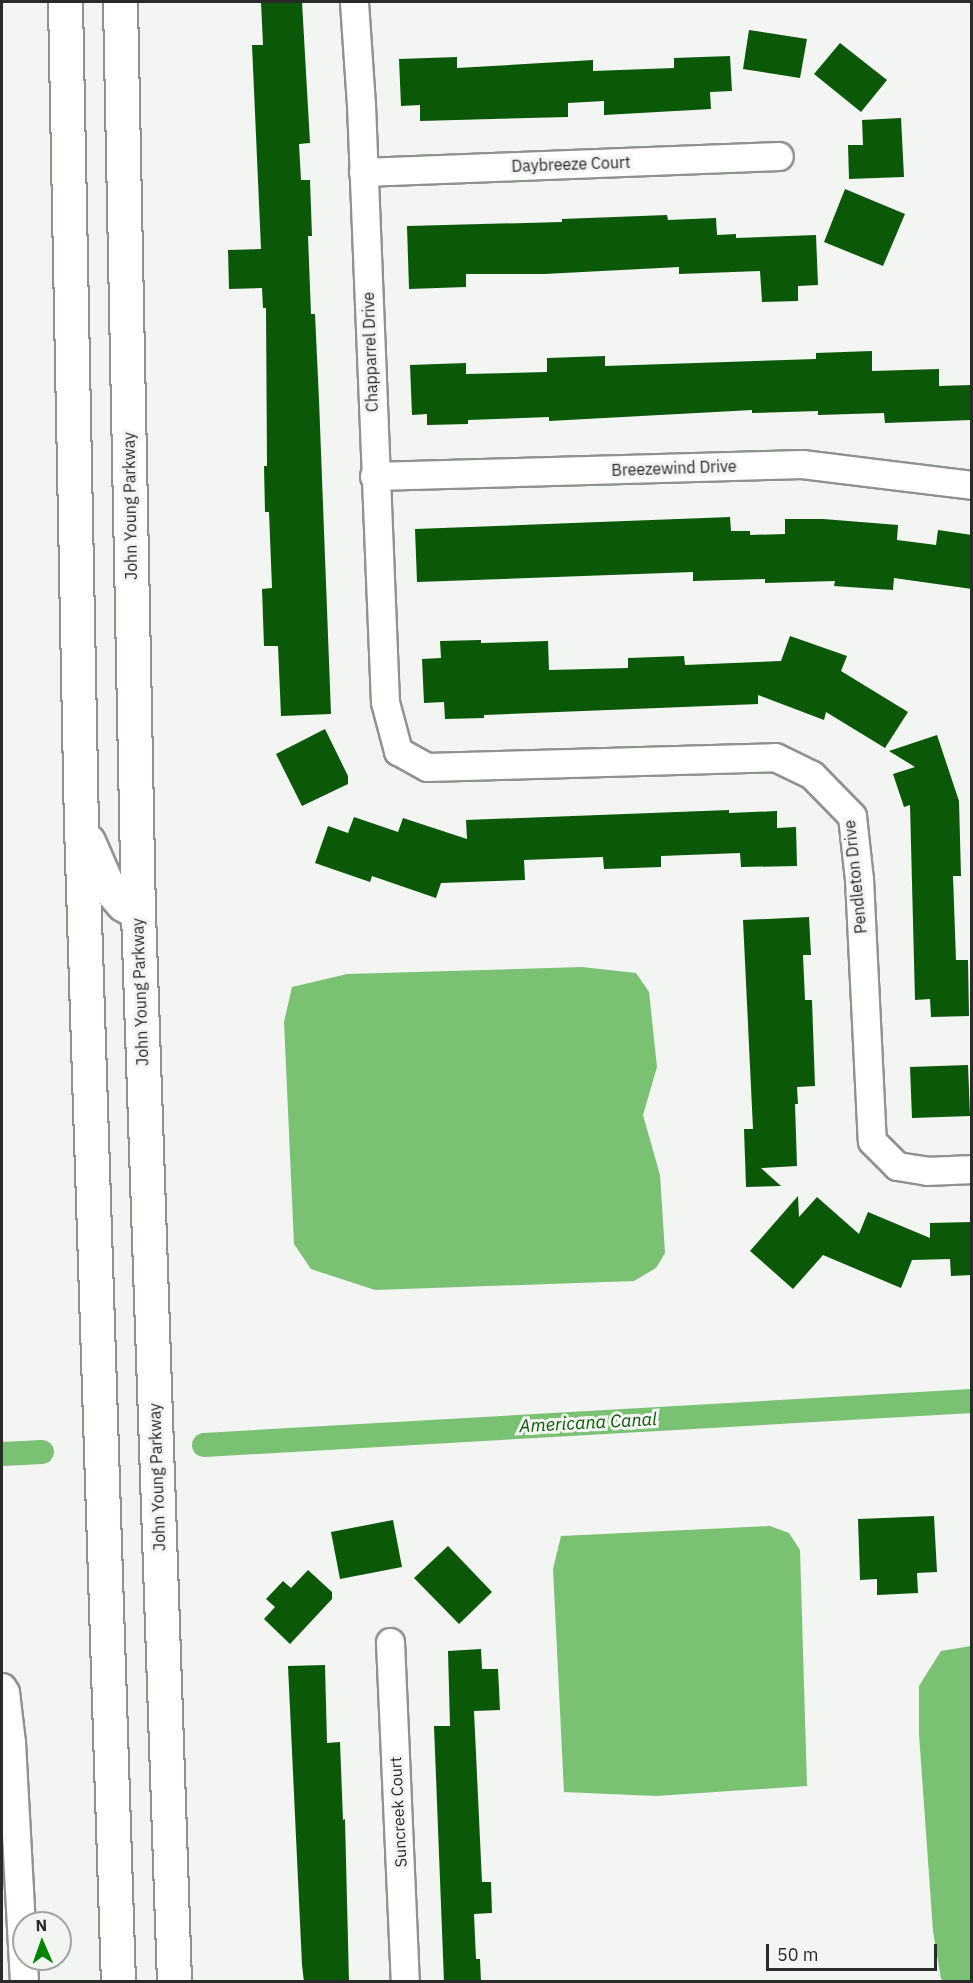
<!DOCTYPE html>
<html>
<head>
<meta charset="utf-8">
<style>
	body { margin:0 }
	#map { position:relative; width:973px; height:1983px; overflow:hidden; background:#f2f5f2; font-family:"IBM Plex Sans",sans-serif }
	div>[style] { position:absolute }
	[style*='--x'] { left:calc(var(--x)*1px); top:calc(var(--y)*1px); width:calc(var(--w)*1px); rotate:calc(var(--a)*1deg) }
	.water>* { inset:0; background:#7ac174 }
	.canal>* { height:24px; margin:-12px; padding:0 12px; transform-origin:12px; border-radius:12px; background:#7ac174 }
	.building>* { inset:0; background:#0a5808 }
	.roads { filter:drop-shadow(2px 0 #8f928f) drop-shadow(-2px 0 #8f928f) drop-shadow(0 2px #8f928f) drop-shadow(0 -2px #8f928f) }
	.street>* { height:27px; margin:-13.5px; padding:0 13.5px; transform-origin:13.5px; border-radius:13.5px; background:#fff }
	.highway>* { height:33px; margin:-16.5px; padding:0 16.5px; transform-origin:16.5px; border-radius:16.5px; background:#fff }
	span { translate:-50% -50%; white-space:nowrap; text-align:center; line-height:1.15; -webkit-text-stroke:6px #f2f5f2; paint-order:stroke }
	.street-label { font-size:16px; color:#292a29 }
	.water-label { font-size:18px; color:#0c5709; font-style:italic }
	.frame { position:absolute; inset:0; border:3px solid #292a29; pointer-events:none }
	.north { position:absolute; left:12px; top:1911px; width:60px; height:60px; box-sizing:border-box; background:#f2f5f2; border:2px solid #a2a4a2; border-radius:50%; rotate:358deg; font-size:16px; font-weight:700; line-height:24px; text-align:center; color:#292a29 }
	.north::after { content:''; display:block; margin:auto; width:21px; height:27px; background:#038401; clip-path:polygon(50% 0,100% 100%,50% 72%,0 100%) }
	.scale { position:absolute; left:766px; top:1944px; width:171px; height:27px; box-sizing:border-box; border:3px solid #292a29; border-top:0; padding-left:8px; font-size:18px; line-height:21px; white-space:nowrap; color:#292a29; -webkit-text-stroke:4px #f2f5f2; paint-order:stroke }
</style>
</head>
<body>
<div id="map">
	<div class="water">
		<i style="clip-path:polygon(582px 967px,636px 973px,649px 992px,657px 1067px,643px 1115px,660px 1175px,665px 1253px,656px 1268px,634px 1281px,375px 1290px,311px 1269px,294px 1244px,284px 1022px,292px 987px,347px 974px)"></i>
		<i style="clip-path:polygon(770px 1526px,789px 1533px,800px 1550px,807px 1786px,656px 1796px,564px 1792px,553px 1569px,561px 1536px)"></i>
		<i style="clip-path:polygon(971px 1646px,971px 1981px,944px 1981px,941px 1979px,933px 1931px,919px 1734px,919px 1686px,941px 1651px)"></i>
	</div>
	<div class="canal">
		<i style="--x:204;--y:1445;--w:769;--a:-3.28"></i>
		<i style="--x:2;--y:1454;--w:40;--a:-2.9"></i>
	</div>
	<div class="building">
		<i style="clip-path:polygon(261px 2px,302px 2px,310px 143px,299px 144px,301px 180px,310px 180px,312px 236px,308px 236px,311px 314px,315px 314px,319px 400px,331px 714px,281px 716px,278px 646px,264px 646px,262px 589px,272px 588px,269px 512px,265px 512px,264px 466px,267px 466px,266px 308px,263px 308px,262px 288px,229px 289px,228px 250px,261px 249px,252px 45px,263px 45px)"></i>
		<i style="clip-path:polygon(749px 30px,807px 39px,800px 78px,743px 69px)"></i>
		<i style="clip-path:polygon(840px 43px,887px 80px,861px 112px,814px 74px)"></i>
		<i style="clip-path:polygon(730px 56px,732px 91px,710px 92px,711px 109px,604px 115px,604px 101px,568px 103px,568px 117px,420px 121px,420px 105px,401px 106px,399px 59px,457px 57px,457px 68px,593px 60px,593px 71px,674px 68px,674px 58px)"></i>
		<i style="clip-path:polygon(901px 118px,904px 177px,849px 179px,848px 145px,863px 145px,862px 120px)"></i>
		<i style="clip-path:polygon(845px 189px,905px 214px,883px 266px,824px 242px)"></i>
		<i style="clip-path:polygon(667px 215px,668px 220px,716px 218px,717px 235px,736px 234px,736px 238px,816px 235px,818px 285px,798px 286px,798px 301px,762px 302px,760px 271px,679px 274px,679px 267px,544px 274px,466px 274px,466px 287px,409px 289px,407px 226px,562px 222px,562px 219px)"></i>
		<i style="clip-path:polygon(872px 351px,872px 371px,939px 369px,939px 386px,972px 385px,972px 420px,885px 423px,884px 413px,818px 415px,818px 411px,752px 413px,752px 410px,549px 421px,549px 417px,468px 420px,468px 424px,427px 425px,427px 414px,412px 415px,410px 365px,466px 363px,466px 374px,547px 372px,547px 358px,605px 356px,605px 366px,816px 359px,816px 353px)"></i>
		<i style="clip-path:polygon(730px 517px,731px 531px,750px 531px,750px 535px,785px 534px,785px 519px,823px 519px,898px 525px,897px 540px,936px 545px,938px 530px,972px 535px,972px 589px,894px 578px,893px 590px,834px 586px,835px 581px,765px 583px,765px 579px,693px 581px,693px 572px,417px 582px,415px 529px)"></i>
		<i style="clip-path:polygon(790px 636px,847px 656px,841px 671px,908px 712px,885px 748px,826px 712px,824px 720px,758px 695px,758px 704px,484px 715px,484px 718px,445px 719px,444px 702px,424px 703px,422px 659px,441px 658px,440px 641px,481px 640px,481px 643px,548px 641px,549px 670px,628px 668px,628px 658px,684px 656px,685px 665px,781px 661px)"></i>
		<i style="clip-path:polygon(325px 729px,348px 776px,348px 784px,302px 806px,276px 754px)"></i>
		<i style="clip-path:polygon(937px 735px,959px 801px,961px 876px,953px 876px,956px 960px,968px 960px,969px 1016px,931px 1017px,930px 999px,915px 1000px,910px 805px,904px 807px,893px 774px,915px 767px,889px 751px)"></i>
		<i style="clip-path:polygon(729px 810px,729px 813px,777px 811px,777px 828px,796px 827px,797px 866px,741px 867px,740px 853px,661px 856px,661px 867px,604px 869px,603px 857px,524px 860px,525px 880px,441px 883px,436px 898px,372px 876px,370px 882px,315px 863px,328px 826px,348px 833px,354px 817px,398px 832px,403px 818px,467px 839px,466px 820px)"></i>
		<i style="clip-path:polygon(809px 917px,811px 955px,803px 955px,805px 1000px,812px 1000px,815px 1086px,797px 1087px,798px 1104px,795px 1104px,797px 1166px,761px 1168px,781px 1186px,746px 1187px,744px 1129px,753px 1129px,743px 920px)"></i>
		<i style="clip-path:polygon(968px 1065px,970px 1116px,912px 1118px,910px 1067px)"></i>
		<i style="clip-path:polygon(798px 1196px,799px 1217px,817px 1197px,859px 1234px,868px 1212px,930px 1238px,930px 1223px,972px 1222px,972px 1275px,951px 1276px,950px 1259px,912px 1260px,901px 1288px,823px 1255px,793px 1289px,750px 1251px)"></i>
		<i style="clip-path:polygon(934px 1516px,937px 1572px,917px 1573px,918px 1593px,877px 1595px,877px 1579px,860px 1580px,858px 1519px)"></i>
		<i style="clip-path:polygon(393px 1520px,402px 1567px,340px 1579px,331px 1532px)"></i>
		<i style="clip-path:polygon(448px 1546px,492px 1592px,459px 1624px,414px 1578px)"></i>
		<i style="clip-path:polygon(308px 1570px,332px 1592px,332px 1599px,290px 1644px,264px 1619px,275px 1607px,266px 1599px,283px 1581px,291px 1588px)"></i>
		<i style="clip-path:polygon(481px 1649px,482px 1669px,498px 1669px,500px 1710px,474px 1711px,482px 1882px,491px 1882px,492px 1913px,474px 1914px,476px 1959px,480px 1959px,481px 1982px,444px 1982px,434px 1726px,450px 1726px,448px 1651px)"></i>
		<i style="clip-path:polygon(325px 1665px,327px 1743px,340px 1742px,343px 1820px,345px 1819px,349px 1982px,304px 1982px,302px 1965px,288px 1666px)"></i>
	</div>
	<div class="roads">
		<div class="street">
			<i style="--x:354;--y:2;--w:103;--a:86.1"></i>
			<i style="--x:361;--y:105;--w:597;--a:87.7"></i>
			<i style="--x:385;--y:702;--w:51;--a:75.1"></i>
			<i style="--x:398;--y:751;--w:33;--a:29"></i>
			<i style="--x:427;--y:767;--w:348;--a:-1.6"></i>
			<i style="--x:775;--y:757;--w:41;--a:25.9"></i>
			<i style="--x:812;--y:775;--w:57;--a:45.7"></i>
			<i style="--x:852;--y:816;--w:63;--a:83.7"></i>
			<i style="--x:859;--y:879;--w:262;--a:87.2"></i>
			<i style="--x:872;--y:1141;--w:35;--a:45"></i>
			<i style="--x:897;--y:1166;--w:30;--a:9"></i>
			<i style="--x:927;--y:1171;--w:45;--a:-2.5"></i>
			<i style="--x:363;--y:172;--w:416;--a:-2.2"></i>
			<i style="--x:374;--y:476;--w:428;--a:-1.6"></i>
			<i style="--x:802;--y:464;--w:171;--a:7"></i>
			<i style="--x:390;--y:1642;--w:340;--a:87.5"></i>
			<i style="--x:2;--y:1687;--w:6;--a:59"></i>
			<i style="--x:5;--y:1692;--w:50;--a:83.2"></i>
			<i style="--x:11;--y:1742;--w:240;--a:86.9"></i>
		</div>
		<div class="highway">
			<i style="--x:65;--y:2;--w:823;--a:88.89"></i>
			<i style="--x:81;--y:825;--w:1158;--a:88.17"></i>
			<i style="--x:120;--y:2;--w:911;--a:88.87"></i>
			<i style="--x:138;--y:913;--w:1070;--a:88.07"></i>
			<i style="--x:88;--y:841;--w:50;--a:66.5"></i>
			<i style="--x:108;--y:887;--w:23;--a:49"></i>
			<i style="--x:123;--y:904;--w:17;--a:31"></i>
		</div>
	</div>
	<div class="street-label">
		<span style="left:571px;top:164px;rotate:-2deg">Daybreeze Court</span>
		<span style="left:370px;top:352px;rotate:-92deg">Chapparrel Drive</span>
		<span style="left:674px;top:468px;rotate:-2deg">Breezewind Drive</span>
		<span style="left:130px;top:506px;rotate:-91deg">John Young Parkway</span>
		<span style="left:855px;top:877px;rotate:-96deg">Pendleton Drive</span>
		<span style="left:140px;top:992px;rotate:-92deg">John Young Parkway</span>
		<span style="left:157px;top:1477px;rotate:-92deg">John Young Parkway</span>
		<span style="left:398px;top:1812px;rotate:-93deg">Suncreek Court</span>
	</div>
	<div class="water-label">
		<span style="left:588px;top:1423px;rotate:-3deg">Americana Canal</span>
	</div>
	<div class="frame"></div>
	<div class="north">N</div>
	<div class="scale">50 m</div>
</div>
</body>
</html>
